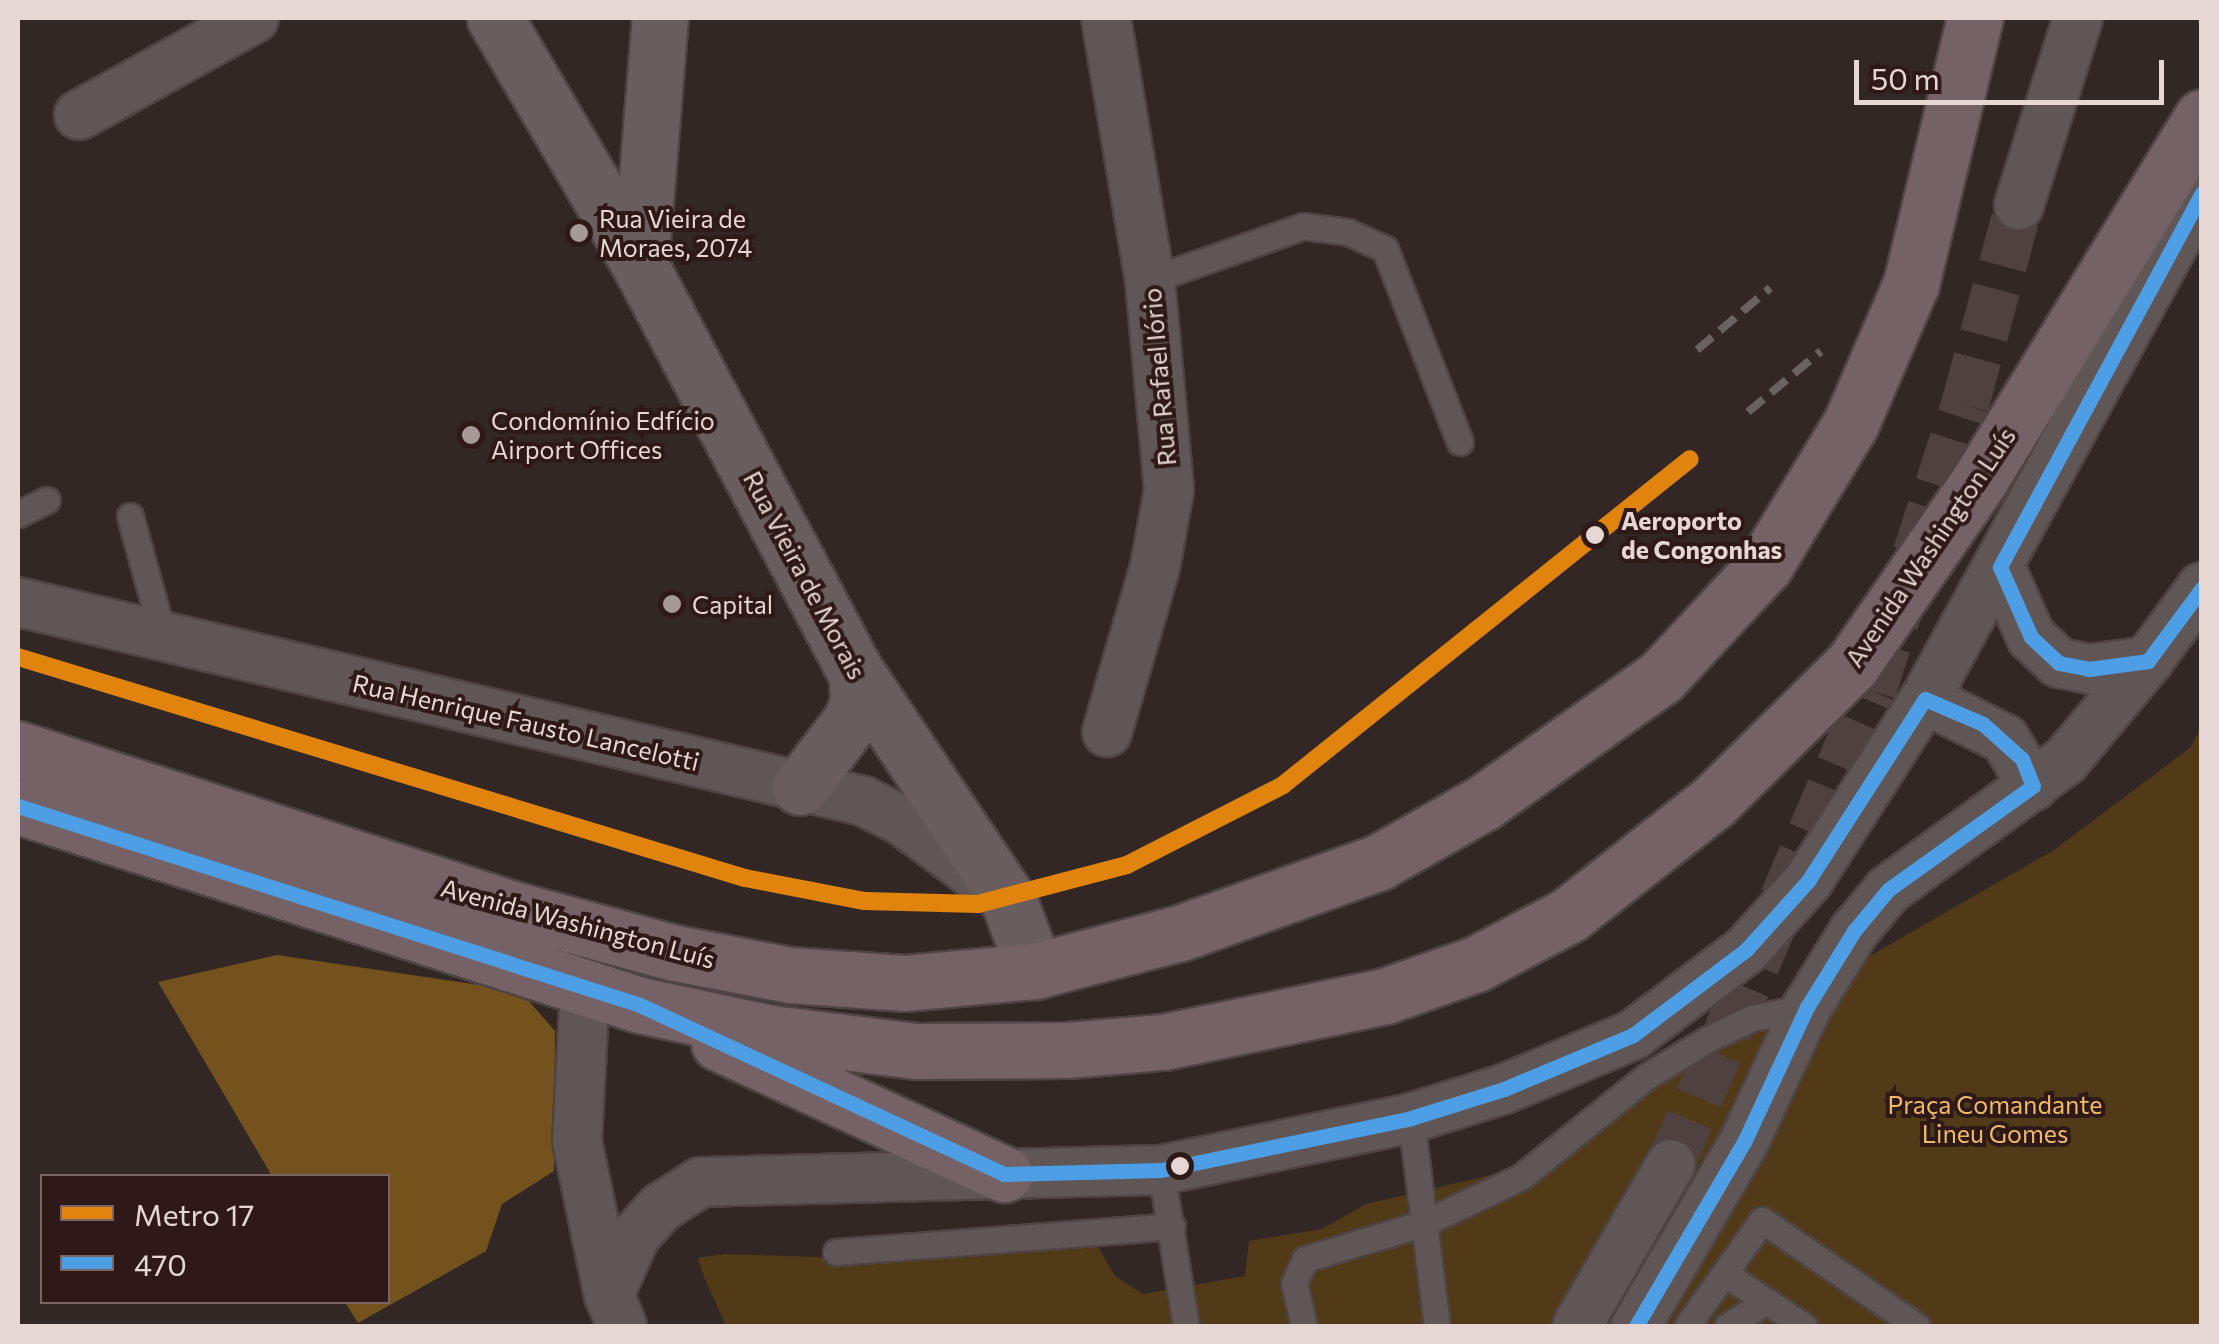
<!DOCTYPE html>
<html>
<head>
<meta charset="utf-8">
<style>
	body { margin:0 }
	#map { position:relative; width:2219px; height:1344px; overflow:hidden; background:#332726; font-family:Commissioner,sans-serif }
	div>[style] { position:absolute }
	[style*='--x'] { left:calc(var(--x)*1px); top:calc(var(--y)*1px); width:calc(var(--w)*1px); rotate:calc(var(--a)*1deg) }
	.green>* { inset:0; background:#503a18 }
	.forest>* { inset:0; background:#73521e }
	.street-tunnel>* { height:48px; margin-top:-24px; transform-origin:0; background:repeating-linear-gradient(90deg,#4e4140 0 48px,transparent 0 72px) }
	.roads { filter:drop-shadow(2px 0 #4f4443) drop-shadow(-2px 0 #4f4443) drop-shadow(0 2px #4f4443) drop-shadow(0 -2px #4f4443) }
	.lane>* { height:25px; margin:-12.5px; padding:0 12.5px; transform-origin:12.5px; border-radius:12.5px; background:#5f5655 }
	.street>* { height:48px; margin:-24px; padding:0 24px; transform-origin:24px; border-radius:24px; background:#5f5655 }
	.secondary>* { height:55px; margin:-27.5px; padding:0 27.5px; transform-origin:27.5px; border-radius:27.5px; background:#695d5e }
	.highway>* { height:55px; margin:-27.5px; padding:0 27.5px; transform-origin:27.5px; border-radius:27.5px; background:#756266 }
	.rail>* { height:8px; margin-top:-4px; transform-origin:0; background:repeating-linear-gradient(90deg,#6a6261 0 20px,transparent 0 30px) }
	.bus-1>* { height:15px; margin:-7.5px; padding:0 7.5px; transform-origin:7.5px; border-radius:7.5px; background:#4d9ee5 }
	.metro-1>* { height:18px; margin:-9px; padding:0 9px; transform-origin:9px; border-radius:9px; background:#e1840d }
	.dots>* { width:28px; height:28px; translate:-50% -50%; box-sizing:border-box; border:5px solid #2e1918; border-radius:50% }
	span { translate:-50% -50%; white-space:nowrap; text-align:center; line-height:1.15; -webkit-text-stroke:8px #2e1918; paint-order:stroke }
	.poi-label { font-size:25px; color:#e6d7d5 }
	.left { translate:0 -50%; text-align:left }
	.street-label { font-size:25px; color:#e6d7d5 }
	.stop-label { font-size:25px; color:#e6d7d5; font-weight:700 }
	.park-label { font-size:25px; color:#f0ba67 }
	.frame { position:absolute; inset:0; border:20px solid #e6d7d5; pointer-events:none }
	.legend { position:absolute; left:40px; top:1174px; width:350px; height:130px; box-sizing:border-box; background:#2e1918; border:2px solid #786564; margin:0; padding:12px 18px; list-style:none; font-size:30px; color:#e6d7d5 }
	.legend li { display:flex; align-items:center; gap:20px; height:50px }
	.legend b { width:50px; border:2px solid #786564 }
	.scale { position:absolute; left:1854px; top:60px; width:310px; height:45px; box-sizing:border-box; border:5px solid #e6d7d5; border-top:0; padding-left:12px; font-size:30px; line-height:35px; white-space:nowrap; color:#e6d7d5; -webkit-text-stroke:8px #2e1918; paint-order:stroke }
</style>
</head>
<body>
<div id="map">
	<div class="green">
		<i style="clip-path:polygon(2201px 728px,2201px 1326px,726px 1326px,704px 1277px,698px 1258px,724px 1254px,910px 1260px,1096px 1243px,1115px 1276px,1143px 1294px,1245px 1276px,1249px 1241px,1322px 1229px,1366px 1204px,1505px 1172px,1620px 1085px,1809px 991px,2054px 850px,2190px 748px)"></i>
	</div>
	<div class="forest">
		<i style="clip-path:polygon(277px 955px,520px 991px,555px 1031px,554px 1171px,502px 1204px,486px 1251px,358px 1323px,345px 1302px,388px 1302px,388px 1176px,272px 1176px,158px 982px)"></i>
	</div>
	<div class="street-tunnel">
		<i style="--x:1671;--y:1164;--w:514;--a:-66.98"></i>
		<i style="--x:1872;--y:691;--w:301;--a:-72"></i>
		<i style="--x:1965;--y:405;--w:207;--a:-74.9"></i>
	</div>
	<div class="roads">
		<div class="lane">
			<i style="--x:1150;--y:280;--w:162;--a:-19.4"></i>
			<i style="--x:1303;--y:226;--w:45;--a:7.6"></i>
			<i style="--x:1348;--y:232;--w:41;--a:24.7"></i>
			<i style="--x:1385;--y:249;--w:207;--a:68.8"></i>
			<i style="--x:18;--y:514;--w:32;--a:-26"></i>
			<i style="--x:130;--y:516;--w:124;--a:74.6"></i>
			<i style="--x:1161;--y:1170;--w:158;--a:80.9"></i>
			<i style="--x:836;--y:1252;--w:337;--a:-4.4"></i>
			<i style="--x:1725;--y:1274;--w:95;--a:33.4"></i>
			<i style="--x:1304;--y:1326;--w:44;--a:-103.1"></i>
			<i style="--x:1294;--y:1283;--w:26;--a:-65"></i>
			<i style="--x:1305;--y:1259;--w:124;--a:-16.8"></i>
			<i style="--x:1424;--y:1223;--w:106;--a:-97.1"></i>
			<i style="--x:1437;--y:1326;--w:104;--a:-97.2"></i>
			<i style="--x:1424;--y:1223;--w:107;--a:-25.4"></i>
			<i style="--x:1521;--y:1177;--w:161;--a:-38.7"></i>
			<i style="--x:1647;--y:1076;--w:71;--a:-31.2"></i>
			<i style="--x:1708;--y:1039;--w:49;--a:-25.5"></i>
			<i style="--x:1752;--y:1018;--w:56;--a:-11.3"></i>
			<i style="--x:1687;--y:1326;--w:130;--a:-54.7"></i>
			<i style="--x:1762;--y:1220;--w:188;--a:34.4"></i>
			<i style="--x:1727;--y:1326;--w:47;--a:-32"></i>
		</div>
		<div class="street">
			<i style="--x:1106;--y:18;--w:266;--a:80.5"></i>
			<i style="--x:1150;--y:280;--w:211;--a:84.8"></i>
			<i style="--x:1169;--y:490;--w:78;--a:100.3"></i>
			<i style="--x:1155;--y:567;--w:172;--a:106.2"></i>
			<i style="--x:79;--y:115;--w:200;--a:-29"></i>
			<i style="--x:2019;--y:205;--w:196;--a:-72.5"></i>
			<i style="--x:2000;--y:567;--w:77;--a:66.1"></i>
			<i style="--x:2031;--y:637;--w:38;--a:43"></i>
			<i style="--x:2059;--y:663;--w:31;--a:11"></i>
			<i style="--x:2089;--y:669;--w:60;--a:-7.7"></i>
			<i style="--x:2148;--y:661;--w:92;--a:-53.9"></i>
			<i style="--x:18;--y:602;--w:868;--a:13.25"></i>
			<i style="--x:863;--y:801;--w:45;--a:26.6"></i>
			<i style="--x:903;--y:821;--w:114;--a:36.8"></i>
			<i style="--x:1925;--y:699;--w:578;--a:-61.35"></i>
			<i style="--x:585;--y:989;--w:152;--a:93"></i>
			<i style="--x:577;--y:1141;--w:157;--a:78.3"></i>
			<i style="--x:609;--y:1295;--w:34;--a:67"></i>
			<i style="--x:609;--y:1295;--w:64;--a:-66.2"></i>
			<i style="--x:635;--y:1236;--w:38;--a:-48"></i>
			<i style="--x:660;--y:1208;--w:49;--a:-32.4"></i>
			<i style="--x:701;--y:1182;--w:460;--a:-1.5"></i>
			<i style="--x:1161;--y:1170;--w:255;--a:-11.7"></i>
			<i style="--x:1411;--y:1118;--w:97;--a:-17.3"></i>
			<i style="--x:1504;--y:1089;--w:140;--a:-22.7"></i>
			<i style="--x:1633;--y:1035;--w:141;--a:-37"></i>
			<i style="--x:1746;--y:950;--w:93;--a:-48.1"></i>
			<i style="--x:1808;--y:881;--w:216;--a:-57.3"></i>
			<i style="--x:1925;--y:699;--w:89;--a:26.6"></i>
			<i style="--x:2005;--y:739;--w:55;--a:59.2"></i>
			<i style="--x:1577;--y:1326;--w:187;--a:-59.9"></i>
			<i style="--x:1636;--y:1326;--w:213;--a:-59.6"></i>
			<i style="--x:1744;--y:1142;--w:149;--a:-65"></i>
			<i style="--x:1807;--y:1007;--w:89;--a:-58.3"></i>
			<i style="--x:1854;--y:931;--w:53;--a:-50.3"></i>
			<i style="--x:1888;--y:890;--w:219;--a:-36.1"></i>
			<i style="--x:2065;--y:761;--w:130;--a:-50.3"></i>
		</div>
		<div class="secondary">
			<i style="--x:495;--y:18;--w:286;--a:59.6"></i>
			<i style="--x:640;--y:265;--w:463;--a:62.1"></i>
			<i style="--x:857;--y:674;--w:273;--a:56.2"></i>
			<i style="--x:1009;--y:901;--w:75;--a:69.6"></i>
			<i style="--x:640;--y:265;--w:248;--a:-85.4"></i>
			<i style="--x:800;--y:787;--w:82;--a:-52.4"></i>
			<i style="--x:850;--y:722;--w:20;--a:-66"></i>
			<i style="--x:858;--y:704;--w:30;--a:-92"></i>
		</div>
		<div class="highway">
			<i style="--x:18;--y:749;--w:516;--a:17.94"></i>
			<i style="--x:509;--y:908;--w:172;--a:15.2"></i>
			<i style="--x:675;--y:953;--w:117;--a:10.8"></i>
			<i style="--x:790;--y:975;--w:115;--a:4"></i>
			<i style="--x:905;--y:983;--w:131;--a:-5.3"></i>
			<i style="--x:1035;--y:971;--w:150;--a:-14.7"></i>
			<i style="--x:1180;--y:933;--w:211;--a:-19.6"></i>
			<i style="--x:1379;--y:862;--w:120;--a:-29.6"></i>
			<i style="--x:1483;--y:803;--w:218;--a:-35.3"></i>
			<i style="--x:1661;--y:677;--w:153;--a:-47.1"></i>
			<i style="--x:1765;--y:565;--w:166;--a:-58.8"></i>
			<i style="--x:1851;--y:423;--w:151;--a:-66.7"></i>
			<i style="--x:1911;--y:284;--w:274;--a:-76.5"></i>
			<i style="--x:18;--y:806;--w:653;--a:17.74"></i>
			<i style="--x:640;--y:1005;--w:135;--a:12"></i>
			<i style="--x:772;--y:1033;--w:145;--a:7.1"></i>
			<i style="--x:916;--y:1051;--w:151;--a:-0.4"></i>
			<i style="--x:1067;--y:1050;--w:96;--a:-4.8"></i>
			<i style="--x:1163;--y:1042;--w:227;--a:-11.7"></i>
			<i style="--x:1385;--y:996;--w:96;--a:-19.4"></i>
			<i style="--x:1476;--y:964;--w:105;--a:-27.8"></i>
			<i style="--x:1569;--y:915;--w:182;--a:-38.1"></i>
			<i style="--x:1712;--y:803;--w:197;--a:-44.6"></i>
			<i style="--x:1852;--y:665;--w:227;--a:-55.4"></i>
			<i style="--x:1981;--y:478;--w:423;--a:-58.5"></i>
			<i style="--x:719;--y:1043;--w:314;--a:24.7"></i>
		</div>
	</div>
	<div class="rail">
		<i style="--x:1697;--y:350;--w:96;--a:-40.3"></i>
		<i style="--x:1748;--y:412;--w:95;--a:-39.9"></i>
	</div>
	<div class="bus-1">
		<i style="--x:2202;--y:193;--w:425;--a:118.4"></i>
		<i style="--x:2000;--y:567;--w:77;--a:66.1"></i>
		<i style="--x:2031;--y:637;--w:38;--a:43"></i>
		<i style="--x:2059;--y:663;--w:31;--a:11"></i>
		<i style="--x:2089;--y:669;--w:60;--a:-7.7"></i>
		<i style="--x:2148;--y:661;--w:91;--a:-53.5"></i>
		<i style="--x:18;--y:806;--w:653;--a:17.74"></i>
		<i style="--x:640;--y:1005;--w:401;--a:24.9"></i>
		<i style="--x:1004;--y:1174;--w:157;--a:-1.5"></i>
		<i style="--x:1161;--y:1170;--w:255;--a:-11.7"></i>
		<i style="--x:1411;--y:1118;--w:97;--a:-17.3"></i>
		<i style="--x:1504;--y:1089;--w:140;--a:-22.7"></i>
		<i style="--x:1633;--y:1035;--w:141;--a:-37"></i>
		<i style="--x:1746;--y:950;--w:93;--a:-48.1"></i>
		<i style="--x:1808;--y:881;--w:216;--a:-57.3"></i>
		<i style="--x:1925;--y:699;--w:63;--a:23.3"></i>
		<i style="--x:1983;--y:724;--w:52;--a:41.9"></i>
		<i style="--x:2022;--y:759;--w:29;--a:68"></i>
		<i style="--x:2033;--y:786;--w:178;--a:144.4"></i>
		<i style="--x:1888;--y:890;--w:53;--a:129.7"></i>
		<i style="--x:1854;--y:931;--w:89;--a:121.7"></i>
		<i style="--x:1807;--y:1007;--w:149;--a:115"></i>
		<i style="--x:1744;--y:1142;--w:213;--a:120.4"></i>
	</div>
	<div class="metro-1">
		<i style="--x:18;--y:657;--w:760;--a:16.91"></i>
		<i style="--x:745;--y:878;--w:122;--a:10.9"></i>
		<i style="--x:865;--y:901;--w:113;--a:1.5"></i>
		<i style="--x:978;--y:904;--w:154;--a:-14.7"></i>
		<i style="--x:1127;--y:865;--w:175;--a:-27.1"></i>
		<i style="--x:1283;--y:785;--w:521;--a:-38.69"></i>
	</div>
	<div class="dots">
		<i style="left:579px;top:233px;background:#a79998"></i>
		<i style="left:471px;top:435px;background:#a79998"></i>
		<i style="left:1595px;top:535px;background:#e6d7d5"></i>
		<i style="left:672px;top:604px;background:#a79998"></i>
		<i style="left:1180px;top:1166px;background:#e6d7d5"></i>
	</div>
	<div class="poi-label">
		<span class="left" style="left:599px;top:233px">Rua Vieira de<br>Moraes, 2074</span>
		<span class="left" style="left:491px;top:435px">Condomínio Edfício<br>Airport Offices</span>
		<span class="left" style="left:692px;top:604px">Capital</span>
	</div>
	<div class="street-label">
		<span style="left:1159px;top:377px;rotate:-95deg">Rua Rafael Iório</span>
		<span style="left:1930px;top:547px;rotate:-56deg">Avenida Washington Luís</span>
		<span style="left:805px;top:575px;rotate:62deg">Rua Vieira de Morais</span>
		<span style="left:526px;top:722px;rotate:13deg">Rua Henrique Fausto Lancelotti</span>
		<span style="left:578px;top:923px;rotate:15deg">Avenida Washington Luís</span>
	</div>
	<div class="stop-label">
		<span class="left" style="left:1621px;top:535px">Aeroporto<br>de Congonhas</span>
	</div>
	<div class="park-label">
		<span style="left:1995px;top:1119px">Praça Comandante<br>Lineu Gomes</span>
	</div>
	<div class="frame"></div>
	<ul class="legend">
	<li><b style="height:12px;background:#e1840d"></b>Metro 17</li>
	<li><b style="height:12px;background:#4d9ee5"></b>470</li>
	</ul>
	<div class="scale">50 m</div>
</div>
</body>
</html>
